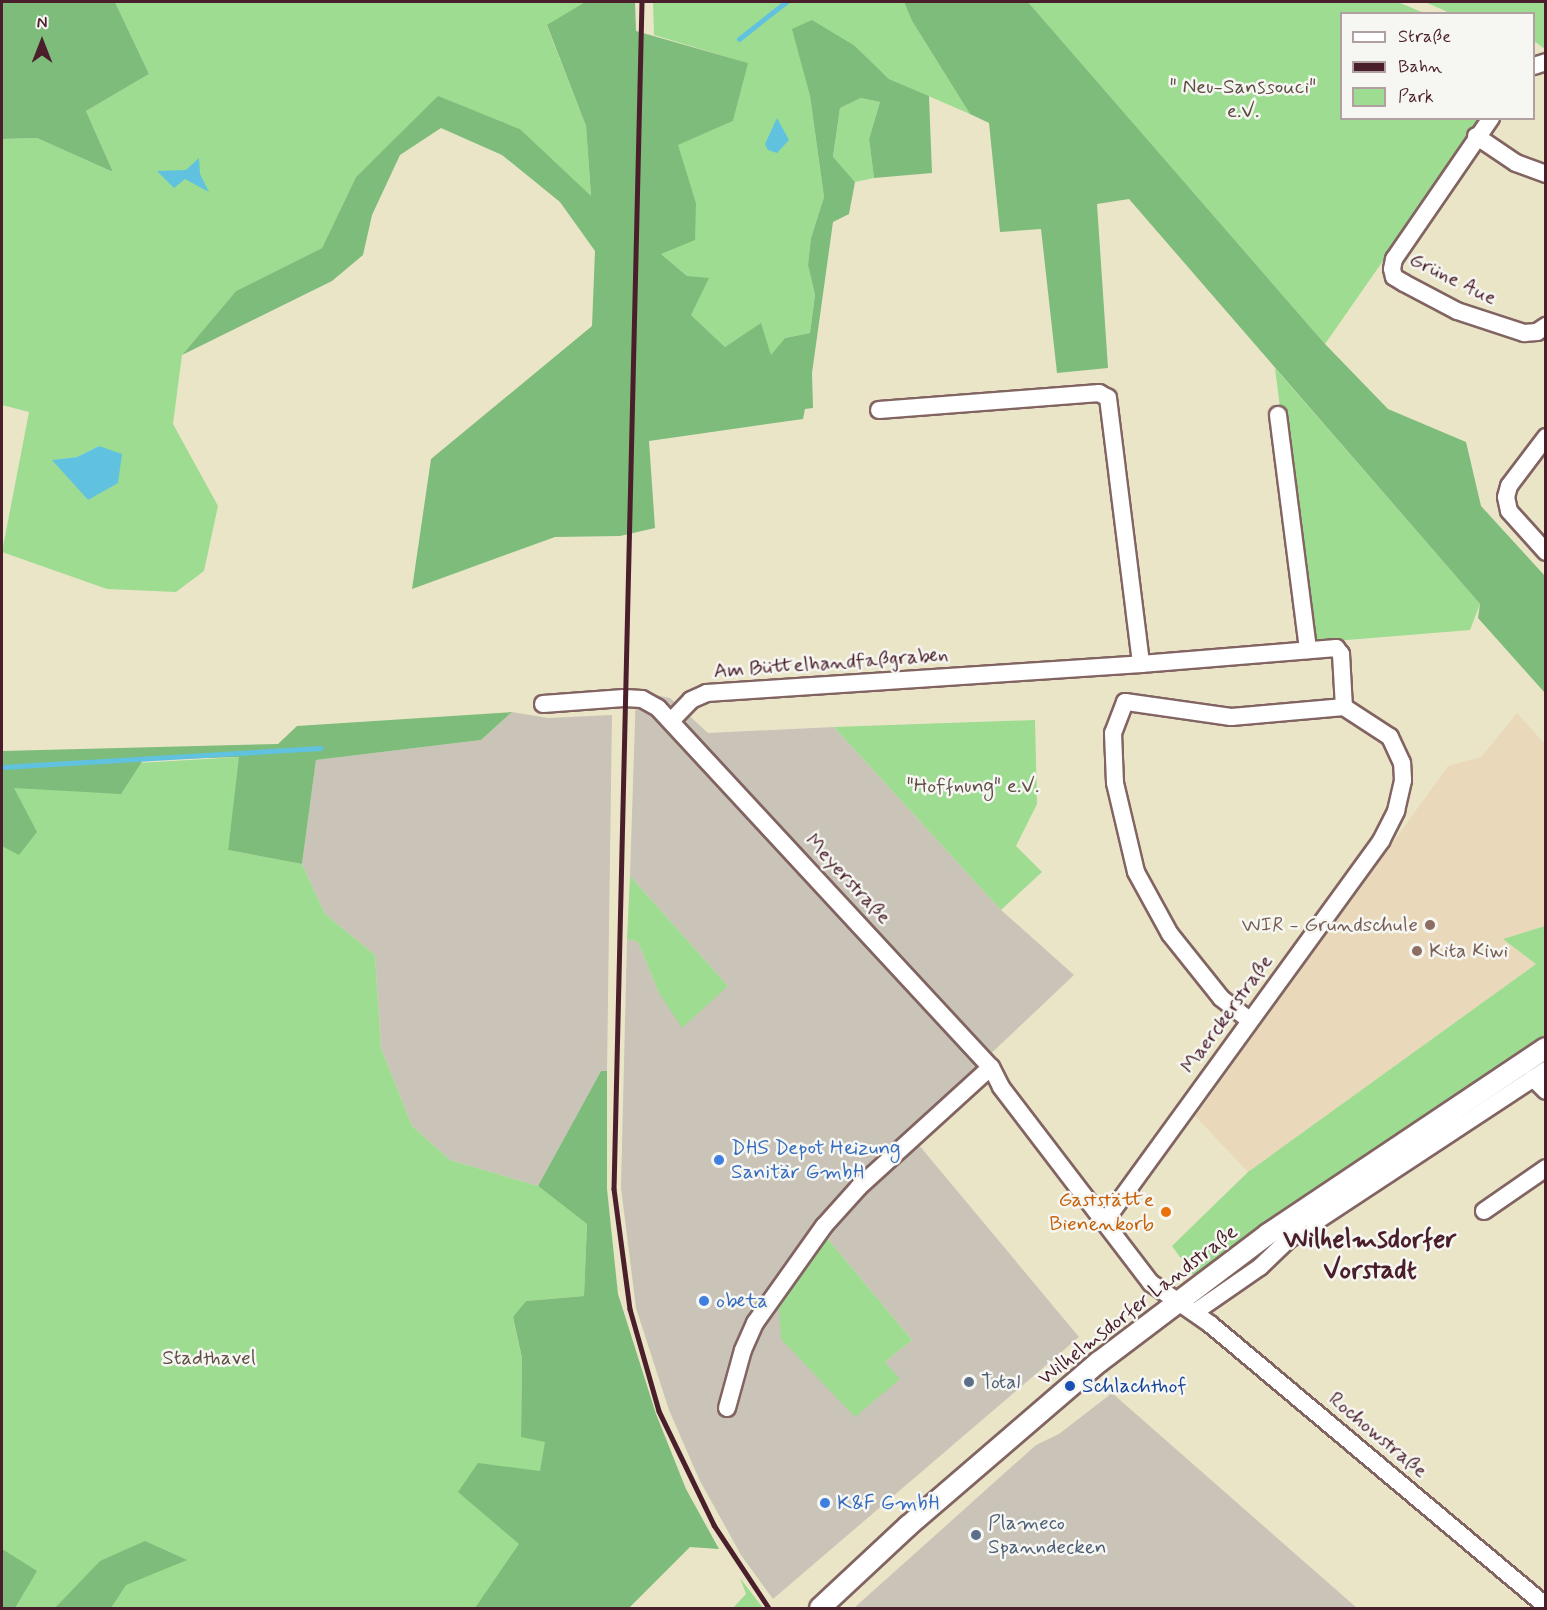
<!DOCTYPE html>
<html>
<head>
<meta charset="utf-8">
<style>
	body { margin:0 }
	#map { position:relative; width:1547px; height:1610px; overflow:hidden; background:#ebe5c8; font-family:Mynerve,sans-serif }
	div>[style] { position:absolute }
	[style*='--x'] { left:calc(var(--x)*1px); top:calc(var(--y)*1px); width:calc(var(--w)*1px); rotate:calc(var(--a)*1deg) }
	.built>* { inset:0; background:#e9d9ba }
	.industrial>* { inset:0; background:#c9c3b8 }
	.green>* { inset:0; background:#9ddc91 }
	.forest>* { inset:0; background:#7ebc7b }
	.water>* { inset:0; background:#60c2de }
	.stream>* { height:4.5px; margin:-2.25px; padding:0 2.25px; transform-origin:2.25px; border-radius:2.25px; background:#60c2de }
	.roads { filter:drop-shadow(2px 0 #826462) drop-shadow(-2px 0 #826462) drop-shadow(0 2px #826462) drop-shadow(0 -2px #826462) }
	.minor>* { height:16px; margin:-8px; padding:0 8px; transform-origin:8px; border-radius:8px; background:#fff }
	.major>* { height:20px; margin:-10px; padding:0 10px; transform-origin:10px; border-radius:10px; background:#fff }
	.rail>* { height:4.5px; margin:-2.25px; padding:0 2.25px; transform-origin:2.25px; border-radius:2.25px; background:#4a1f2b }
	.dots>* { width:16px; height:16px; translate:-50% -50%; box-sizing:border-box; border:3px solid #f6f6f2; border-radius:50% }
	span { translate:-50% -50%; white-space:nowrap; text-align:center; line-height:1.15; -webkit-text-stroke:5px #f6f6f2; paint-order:stroke }
	.park-label { font-size:21px; color:#5f4e44 }
	.street-label { font-size:21px; color:#4a1f2b }
	.education-label { font-size:21px; color:#785e54 }
	.right { translate:-100% -50%; text-align:right }
	.left { translate:0 -50%; text-align:left }
	.shop-label { font-size:21px; color:#366cbe }
	.food-label { font-size:21px; color:#c56008 }
	.service-label { font-size:21px; color:#4e5e75 }
	.transit-label { font-size:21px; color:#164399 }
	.district-label { font-size:27px; color:#4a1f2b; font-weight:700 }
	.frame { position:absolute; inset:0; border:3px solid #4a1f2b; pointer-events:none }
	.legend { position:absolute; left:1340px; top:12px; width:195px; height:108px; box-sizing:border-box; background:#f6f6f2; border:2px solid #b1a0a2; margin:0; padding:8px 10px; list-style:none; font-size:18px; color:#4a1f2b }
	.legend li { display:flex; align-items:center; gap:12px; height:30px }
	.legend b { width:30px; border:2px solid #b1a0a2 }
	.north { position:absolute; left:12px; top:12px; width:60px; height:60px; -webkit-text-stroke:4px #f6f6f2; paint-order:stroke; rotate:0deg; font-size:16px; font-weight:700; line-height:24px; text-align:center; color:#4a1f2b }
	.north::after { content:''; display:block; margin:auto; width:21px; height:27px; background:#4a1f2b; clip-path:polygon(50% 0,100% 100%,50% 72%,0 100%) }
</style>
</head>
<body>
<div id="map">
	<div class="built">
		<i style="clip-path:polygon(1517px 713px,1545px 744px,1545px 926px,1504px 939px,1536px 964px,1248px 1172px,1195px 1116px,1448px 766px,1481px 757px)"></i>
	</div>
	<div class="industrial">
		<i style="clip-path:polygon(evenodd,636px 691px,670px 698px,708px 733px,834px 727px,1001px 910px,1074px 975px,908px 1132px,1079px 1337px,773px 1599px,741px 1555px,699px 1479px,669px 1410px,636px 1308px,621px 1188px,627px 939px,638px 942px,659px 993px,728px 986px,630px 876px,636px 691px,827px 1238px,912px 1340px,885px 1362px,827px 1238px)"></i>
		<i style="clip-path:polygon(512px 712px,548px 718px,612px 715px,607px 1071px,601px 1071px,538px 1186px,450px 1160px,412px 1126px,381px 1048px,375px 955px,325px 914px,302px 864px,316px 760px,481px 740px)"></i>
		<i style="clip-path:polygon(1112px 1393px,1357px 1608px,854px 1608px,1036px 1445px,1059px 1434px)"></i>
	</div>
	<div class="green">
		<i style="clip-path:polygon(evenodd,115px 2px,585px 2px,547px 26px,586px 126px,591px 197px,520px 129px,438px 97px,356px 177px,322px 248px,236px 291px,182px 355px,173px 424px,218px 506px,204px 571px,176px 592px,107px 589px,2px 552px,29px 412px,2px 405px,2px 139px,37px 138px,113px 172px,86px 111px,149px 74px,115px 2px,99px 446px,88px 500px,53px 460px,77px 457px,99px 446px)"></i>
		<i style="clip-path:polygon(653px 2px,904px 2px,912px 21px,970px 114px,889px 79px,855px 46px,793px 29px,810px 96px,824px 197px,811px 238px,808px 265px,815px 295px,810px 333px,785px 338px,771px 356px,761px 324px,725px 347px,691px 315px,687px 276px,661px 254px,696px 203px,677px 145px,733px 121px,747px 63px,654px 35px)"></i>
		<i style="clip-path:polygon(1028px 2px,1398px 2px,1424px 13px,1342px 14px,1342px 118px,1482px 119px,1325px 344px)"></i>
		<i style="clip-path:polygon(1425px 2px,1545px 2px,1545px 49px,1534px 41px,1534px 14px,1450px 13px)"></i>
		<i style="clip-path:polygon(861px 98px,880px 102px,869px 139px,874px 178px,855px 182px,833px 158px,840px 108px)"></i>
		<i style="clip-path:polygon(1275px 368px,1480px 604px,1470px 630px,1310px 643px)"></i>
		<i style="clip-path:polygon(1035px 720px,1037px 804px,1016px 846px,1042px 872px,1001px 910px,834px 727px)"></i>
		<i style="clip-path:polygon(240px 757px,228px 850px,302px 864px,325px 914px,375px 955px,381px 1048px,412px 1126px,450px 1160px,538px 1186px,587px 1224px,584px 1296px,526px 1301px,513px 1318px,522px 1358px,521px 1433px,545px 1442px,552px 1608px,111px 1608px,116px 1599px,96px 1608px,2px 1608px,2px 771px)"></i>
		<i style="clip-path:polygon(630px 876px,728px 986px,682px 1028px,659px 993px,638px 942px,627px 939px)"></i>
		<i style="clip-path:polygon(1545px 926px,1545px 1035px,1297px 1202px,1195px 1278px,1172px 1246px,1248px 1172px,1536px 964px,1503px 939px)"></i>
		<i style="clip-path:polygon(827px 1238px,912px 1340px,885px 1362px,900px 1379px,855px 1417px,781px 1339px,779px 1307px)"></i>
		<i style="clip-path:polygon(740px 1578px,763px 1608px,733px 1608px,746px 1594px)"></i>
	</div>
	<div class="forest">
		<i style="clip-path:polygon(2px 2px,115px 2px,149px 74px,86px 111px,113px 172px,37px 138px,2px 139px)"></i>
		<i style="clip-path:polygon(585px 2px,635px 2px,636px 31px,748px 63px,733px 121px,678px 145px,696px 203px,695px 240px,661px 254px,687px 276px,709px 278px,691px 315px,725px 347px,761px 323px,771px 355px,785px 338px,810px 333px,815px 295px,808px 265px,811px 238px,824px 197px,810px 96px,792px 29px,812px 20px,855px 46px,889px 79px,929px 96px,932px 173px,874px 178px,869px 139px,880px 102px,861px 98px,840px 108px,833px 157px,855px 182px,849px 214px,833px 222px,812px 373px,813px 408px,805px 409px,803px 419px,649px 441px,655px 528px,620px 536px,555px 537px,412px 589px,431px 459px,592px 326px,595px 251px,560px 202px,502px 155px,441px 128px,400px 155px,372px 215px,363px 255px,332px 281px,182px 355px,236px 291px,322px 248px,356px 177px,438px 96px,520px 129px,591px 196px,586px 126px,547px 25px)"></i>
		<i style="clip-path:polygon(904px 2px,1028px 2px,1325px 344px,1388px 409px,1466px 442px,1481px 506px,1545px 576px,1545px 693px,1478px 618px,1480px 604px,1129px 199px,1097px 204px,1108px 368px,1057px 373px,1041px 229px,1000px 232px,989px 123px,970px 114px,912px 21px)"></i>
		<i style="clip-path:polygon(512px 712px,481px 740px,316px 760px,302px 864px,228px 850px,239px 757px,143px 760px,121px 794px,14px 788px,37px 832px,19px 855px,2px 846px,2px 751px,278px 744px,297px 726px)"></i>
		<i style="clip-path:polygon(601px 1071px,607px 1071px,607px 1189px,618px 1294px,656px 1414px,686px 1489px,719px 1549px,690px 1547px,629px 1608px,475px 1608px,519px 1544px,458px 1492px,478px 1463px,540px 1471px,545px 1442px,521px 1437px,522px 1358px,513px 1317px,526px 1301px,584px 1296px,587px 1224px,538px 1186px)"></i>
		<i style="clip-path:polygon(145px 1541px,187px 1560px,126px 1585px,111px 1608px,55px 1608px,100px 1561px)"></i>
		<i style="clip-path:polygon(2px 1549px,37px 1571px,15px 1608px,2px 1608px)"></i>
	</div>
	<div class="water">
		<i style="clip-path:polygon(777px 118px,789px 140px,777px 153px,768px 150px,765px 144px)"></i>
		<i style="clip-path:polygon(199px 158px,200px 174px,209px 192px,185px 179px,174px 188px,157px 171px,186px 170px)"></i>
		<i style="clip-path:polygon(99px 446px,122px 454px,118px 483px,88px 500px,52px 460px,77px 457px)"></i>
	</div>
	<div class="stream">
		<i style="--x:739;--y:39;--w:60;--a:-38.2"></i>
		<i style="--x:2;--y:767;--w:319;--a:-3.4"></i>
	</div>
	<div class="roads">
		<div class="minor">
			<i style="--x:1534;--y:66;--w:13;--a:-18"></i>
			<i style="--x:1491;--y:118;--w:171;--a:124.5"></i>
			<i style="--x:1394;--y:259;--w:10;--a:101"></i>
			<i style="--x:1392;--y:269;--w:8;--a:76"></i>
			<i style="--x:1394;--y:277;--w:12;--a:31"></i>
			<i style="--x:1404;--y:283;--w:60;--a:27.8"></i>
			<i style="--x:1457;--y:311;--w:71;--a:18.2"></i>
			<i style="--x:1524;--y:333;--w:13;--a:-4"></i>
			<i style="--x:1537;--y:332;--w:11;--a:-34"></i>
			<i style="--x:1476;--y:136;--w:48;--a:34"></i>
			<i style="--x:1516;--y:163;--w:32;--a:20"></i>
			<i style="--x:879;--y:410;--w:221;--a:-4.4"></i>
			<i style="--x:1099;--y:393;--w:10;--a:29"></i>
			<i style="--x:1108;--y:398;--w:268;--a:82.9"></i>
			<i style="--x:1141;--y:664;--w:196;--a:-4.7"></i>
			<i style="--x:1336;--y:648;--w:8;--a:50"></i>
			<i style="--x:1341;--y:654;--w:53;--a:86.8"></i>
			<i style="--x:1278;--y:415;--w:237;--a:82.7"></i>
			<i style="--x:1546;--y:437;--w:61;--a:127.1"></i>
			<i style="--x:1509;--y:486;--w:11;--a:105"></i>
			<i style="--x:1506;--y:497;--w:14;--a:78"></i>
			<i style="--x:1509;--y:511;--w:55;--a:47.9"></i>
			<i style="--x:543;--y:704;--w:81;--a:-4.2"></i>
			<i style="--x:624;--y:698;--w:18;--a:3"></i>
			<i style="--x:642;--y:699;--w:18;--a:29"></i>
			<i style="--x:658;--y:708;--w:490;--a:47.2"></i>
			<i style="--x:991;--y:1067;--w:22;--a:63"></i>
			<i style="--x:1001;--y:1087;--w:247;--a:52.6"></i>
			<i style="--x:1151;--y:1283;--w:72;--a:34.8"></i>
			<i style="--x:1210;--y:1324;--w:439;--a:40"></i>
			<i style="--x:671;--y:721;--w:29;--a:-46"></i>
			<i style="--x:691;--y:700;--w:17;--a:-24"></i>
			<i style="--x:707;--y:693;--w:435;--a:-3.8"></i>
			<i style="--x:1533;--y:1078;--w:18;--a:45"></i>
			<i style="--x:1484;--y:1211;--w:75;--a:-34.7"></i>
			<i style="--x:1105;--y:1221;--w:470;--a:-54"></i>
			<i style="--x:1381;--y:841;--w:34;--a:-63"></i>
			<i style="--x:1396;--y:811;--w:32;--a:-77"></i>
			<i style="--x:1403;--y:780;--w:17;--a:-93"></i>
			<i style="--x:1402;--y:763;--w:29;--a:-115"></i>
			<i style="--x:1390;--y:737;--w:55;--a:-146.9"></i>
			<i style="--x:1344;--y:707;--w:113;--a:174.9"></i>
			<i style="--x:1231;--y:717;--w:107;--a:-171.9"></i>
			<i style="--x:1125;--y:702;--w:33;--a:111"></i>
			<i style="--x:1113;--y:733;--w:50;--a:87.7"></i>
			<i style="--x:1115;--y:783;--w:91;--a:76.7"></i>
			<i style="--x:1136;--y:872;--w:71;--a:61.3"></i>
			<i style="--x:1170;--y:934;--w:82;--a:51.4"></i>
			<i style="--x:1221;--y:998;--w:36;--a:38"></i>
			<i style="--x:1195;--y:1312;--w:79;--a:-34.7"></i>
			<i style="--x:1260;--y:1267;--w:39;--a:-44"></i>
			<i style="--x:1288;--y:1240;--w:309;--a:-33.4"></i>
			<i style="--x:727;--y:1408;--w:60;--a:-74.6"></i>
			<i style="--x:743;--y:1350;--w:30;--a:-66"></i>
			<i style="--x:755;--y:1323;--w:119;--a:-54.6"></i>
			<i style="--x:824;--y:1226;--w:52;--a:-48.1"></i>
			<i style="--x:859;--y:1187;--w:178;--a:-42.3"></i>
		</div>
		<div class="major">
			<i style="--x:820;--y:1608;--w:120;--a:-43"></i>
			<i style="--x:908;--y:1526;--w:252;--a:-40.7"></i>
			<i style="--x:1099;--y:1362;--w:212;--a:-37.1"></i>
			<i style="--x:1268;--y:1234;--w:334;--a:-33.8"></i>
		</div>
	</div>
	<div class="rail">
		<i style="--x:642;--y:2;--w:1187;--a:91.35"></i>
		<i style="--x:614;--y:1189;--w:121;--a:82.4"></i>
		<i style="--x:630;--y:1309;--w:106;--a:74.1"></i>
		<i style="--x:659;--y:1411;--w:127;--a:64.2"></i>
		<i style="--x:714;--y:1525;--w:100;--a:56.5"></i>
	</div>
	<div class="dots">
		<i style="left:1430px;top:925px;background:#8d6e63"></i>
		<i style="left:1417px;top:951px;background:#8d6e63"></i>
		<i style="left:719px;top:1160px;background:#3f7fe0"></i>
		<i style="left:1166px;top:1212px;background:#e8710a"></i>
		<i style="left:704px;top:1301px;background:#3f7fe0"></i>
		<i style="left:969px;top:1382px;background:#5c6f8a"></i>
		<i style="left:1070px;top:1386px;background:#1a4fb4"></i>
		<i style="left:825px;top:1503px;background:#3f7fe0"></i>
		<i style="left:976px;top:1535px;background:#5c6f8a"></i>
	</div>
	<div class="park-label">
		<span style="left:1243px;top:99px">" Neu-Sanssouci"<br>e.V.</span>
		<span style="left:973px;top:786px">"Hoffnung" e.V.</span>
		<span style="left:209px;top:1358px">Stadthavel</span>
	</div>
	<div class="street-label">
		<span style="left:1453px;top:279px;rotate:26deg">Grüne Aue</span>
		<span style="left:831px;top:663px;rotate:-4deg">Am Büttelhandfaßgraben</span>
		<span style="left:848px;top:879px;rotate:47deg">Meyerstraße</span>
		<span style="left:1227px;top:1014px;rotate:-54deg">Maerckerstraße</span>
		<span style="left:1138px;top:1305px;rotate:-38deg">Wilhelmsdorfer Landstraße</span>
		<span style="left:1378px;top:1435px;rotate:40deg">Rochowstraße</span>
	</div>
	<div class="education-label">
		<span class="right" style="left:1418px;top:925px">WIR - Grundschule</span>
		<span class="left" style="left:1429px;top:951px">Kita Kiwi</span>
	</div>
	<div class="shop-label">
		<span class="left" style="left:731px;top:1160px">DHS Depot Heizung<br>Sanitär GmbH</span>
		<span class="left" style="left:716px;top:1301px">obeta</span>
		<span class="left" style="left:837px;top:1503px">K&amp;F GmbH</span>
	</div>
	<div class="food-label">
		<span class="right" style="left:1154px;top:1212px">Gaststätte<br>Bienenkorb</span>
	</div>
	<div class="service-label">
		<span class="left" style="left:981px;top:1382px">Total</span>
		<span class="left" style="left:988px;top:1535px">Plameco<br>Spanndecken</span>
	</div>
	<div class="transit-label">
		<span class="left" style="left:1082px;top:1386px">Schlachthof</span>
	</div>
	<div class="district-label">
		<span style="left:1370px;top:1255px">Wilhelmsdorfer<br>Vorstadt</span>
	</div>
	<div class="frame"></div>
	<ul class="legend">
	<li><b style="height:8px;background:#fff"></b>Straße</li>
	<li><b style="height:8px;background:#4a1f2b"></b>Bahn</li>
	<li><b style="height:16px;background:#9ddc91"></b>Park</li>
	</ul>
	<div class="north">N</div>
</div>
</body>
</html>
